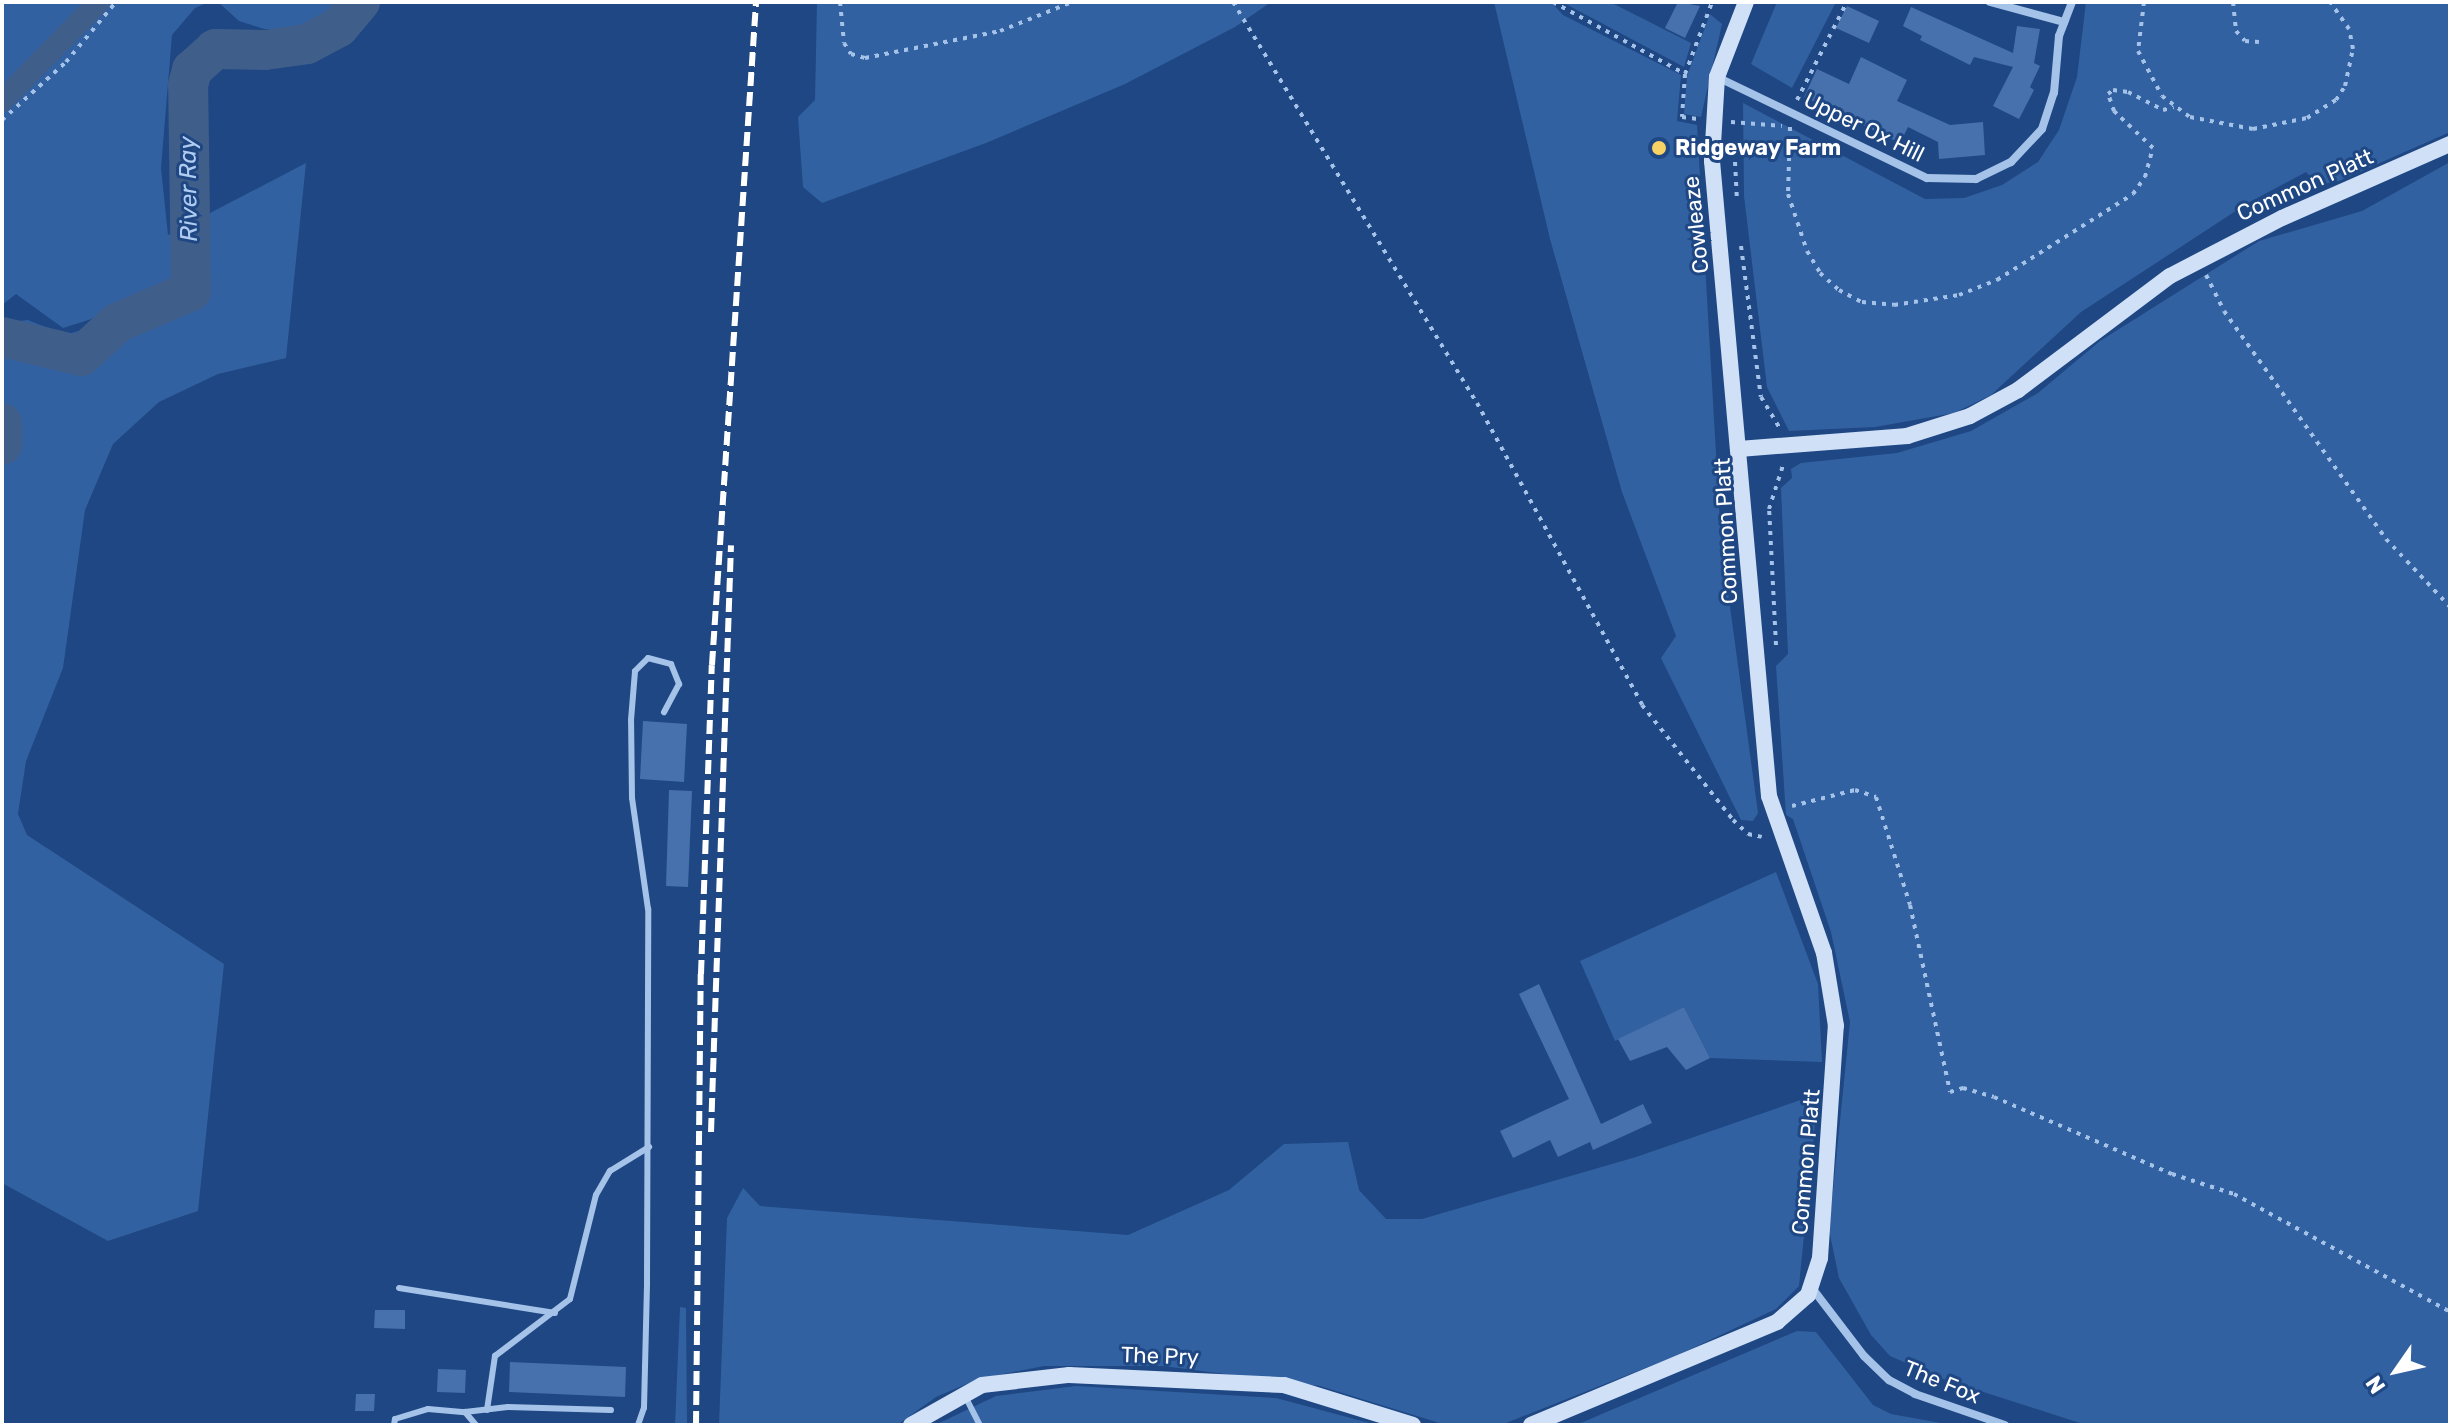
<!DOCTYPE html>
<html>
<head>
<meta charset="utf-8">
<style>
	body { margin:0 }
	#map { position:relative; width:2452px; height:1427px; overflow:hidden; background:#1e4783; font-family:Rubik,sans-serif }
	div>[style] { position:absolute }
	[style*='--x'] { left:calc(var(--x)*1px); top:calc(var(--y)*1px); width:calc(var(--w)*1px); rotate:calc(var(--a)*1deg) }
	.green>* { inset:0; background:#3261a1 }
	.canal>* { height:22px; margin:-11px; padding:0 11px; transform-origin:11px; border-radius:11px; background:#405e8a }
	.river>* { height:40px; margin:-20px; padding:0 20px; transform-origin:20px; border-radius:20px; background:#405e8a }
	.building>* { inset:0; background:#4771ac }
	.path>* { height:4px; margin-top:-2px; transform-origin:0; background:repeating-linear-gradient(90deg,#a5c2e9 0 4px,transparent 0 10px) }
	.lane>* { height:6px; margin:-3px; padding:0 3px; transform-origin:3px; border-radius:3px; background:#a5c2e9 }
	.street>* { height:8px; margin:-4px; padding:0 4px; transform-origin:4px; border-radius:4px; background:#a5c2e9 }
	.secondary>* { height:16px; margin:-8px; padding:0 8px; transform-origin:8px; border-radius:8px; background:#d0e0f7 }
	.rail>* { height:6px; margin-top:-3px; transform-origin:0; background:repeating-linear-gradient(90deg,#fff 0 14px,transparent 0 20px) }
	.dots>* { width:22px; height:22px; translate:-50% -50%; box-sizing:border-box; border:4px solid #1e4783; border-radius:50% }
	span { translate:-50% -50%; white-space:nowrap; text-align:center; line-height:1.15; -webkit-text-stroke:6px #1e4783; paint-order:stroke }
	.street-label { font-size:22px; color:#fff }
	.poi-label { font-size:22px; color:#fff; font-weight:700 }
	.left { translate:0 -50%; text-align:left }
	.water-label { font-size:24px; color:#b1ccf1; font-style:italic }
	.frame { position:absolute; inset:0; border:4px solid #fff; pointer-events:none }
	.north { position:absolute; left:2356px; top:1331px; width:80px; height:80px; -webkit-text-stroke:6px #1e4783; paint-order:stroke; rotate:236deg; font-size:22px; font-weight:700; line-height:32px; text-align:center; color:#fff }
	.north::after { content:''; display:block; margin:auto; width:28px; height:36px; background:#fff; clip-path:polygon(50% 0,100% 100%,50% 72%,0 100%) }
</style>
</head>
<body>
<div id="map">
	<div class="green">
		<i style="clip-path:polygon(2px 2px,209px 2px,195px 8px,172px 35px,161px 168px,168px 235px,306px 163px,286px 358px,218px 374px,159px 402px,113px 444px,85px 510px,63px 668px,26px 761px,18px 814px,27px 835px,224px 964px,198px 1211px,108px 1241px,2px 1183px,2px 462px,17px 438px,2px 417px,2px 323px,28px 320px,65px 335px,95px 326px,104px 315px,63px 328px,16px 294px,2px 305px)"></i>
		<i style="clip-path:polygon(218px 2px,344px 2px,307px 31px,264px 29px,239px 21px)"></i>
		<i style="clip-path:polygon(817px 2px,1271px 2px,1235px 27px,1125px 84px,986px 143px,822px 203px,803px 187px,798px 117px,815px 100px)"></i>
		<i style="clip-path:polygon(1494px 2px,1551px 2px,1563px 15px,1681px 75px,1677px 121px,1697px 125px,1721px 540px,1758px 813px,1753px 821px,1741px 820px,1661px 658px,1676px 636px,1622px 492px,1550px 239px)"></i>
		<i style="clip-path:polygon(1562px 2px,1610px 2px,1691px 43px,1684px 67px)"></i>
		<i style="clip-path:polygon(1777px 2px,1836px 2px,1792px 88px,1751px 64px)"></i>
		<i style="clip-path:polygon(2086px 2px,2450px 2px,2450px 132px,2339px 181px,2318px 185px,2306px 172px,2248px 203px,2081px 312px,1991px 395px,1954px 413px,1875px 427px,1789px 431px,1767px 387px,1744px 196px,1743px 103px,1925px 199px,1964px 198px,2002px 185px,2038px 162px,2059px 130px,2077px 77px)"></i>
		<i style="clip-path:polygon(1710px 14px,1722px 24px,1701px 117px,1684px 114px,1687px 76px)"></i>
		<i style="clip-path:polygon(2450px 162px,2450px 1425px,2086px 1425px,1940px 1378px,1890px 1356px,1871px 1335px,1839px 1278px,1829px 1230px,1850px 1022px,1831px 932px,1793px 819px,1786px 815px,1776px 666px,1788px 654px,1781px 488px,1792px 478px,1791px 469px,1801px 463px,1897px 453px,1971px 431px,2038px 393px,2100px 341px,2259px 241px,2362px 211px)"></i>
		<i style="clip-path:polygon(1776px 872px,1818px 984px,1822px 1062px,1710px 1058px,1684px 1007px,1615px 1041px,1580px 961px)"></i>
		<i style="clip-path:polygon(1818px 1094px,1799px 1286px,1776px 1309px,1678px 1355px,1501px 1425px,1446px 1425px,1320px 1386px,1163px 1366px,1044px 1366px,978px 1379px,936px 1397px,897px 1425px,719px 1425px,727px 1218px,743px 1188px,760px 1206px,1128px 1235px,1229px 1190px,1284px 1144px,1348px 1142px,1359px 1190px,1386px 1219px,1422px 1219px,1636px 1157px)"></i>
		<i style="clip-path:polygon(680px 1307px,686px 1308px,687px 1425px,675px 1425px)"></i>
		<i style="clip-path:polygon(1797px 1331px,1816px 1332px,1873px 1405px,1891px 1414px,1952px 1425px,1576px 1425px)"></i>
		<i style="clip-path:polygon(1076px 1386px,1276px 1398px,1377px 1425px,935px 1425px,996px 1396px)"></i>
	</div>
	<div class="canal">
		<i style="--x:2;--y:101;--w:139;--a:-45.6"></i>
	</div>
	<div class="river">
		<i style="--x:2;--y:337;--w:81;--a:13.5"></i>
		<i style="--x:81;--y:356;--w:49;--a:-42.5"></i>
		<i style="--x:117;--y:323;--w:81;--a:-23.4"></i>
		<i style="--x:191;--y:291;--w:206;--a:-90.8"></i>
		<i style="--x:188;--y:85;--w:16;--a:-75"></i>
		<i style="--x:192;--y:70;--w:31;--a:-42"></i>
		<i style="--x:215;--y:49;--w:50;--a:1.1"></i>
		<i style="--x:265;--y:50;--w:42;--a:-8.1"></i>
		<i style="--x:307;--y:44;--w:36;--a:-28"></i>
		<i style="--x:339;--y:27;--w:33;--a:-50"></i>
		<i style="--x:2;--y:423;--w:22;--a:90"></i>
	</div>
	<div class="building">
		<i style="clip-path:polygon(1678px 2px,1700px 6px,1685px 38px,1665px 28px)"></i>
		<i style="clip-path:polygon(1847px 6px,1879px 21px,1869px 43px,1836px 28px)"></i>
		<i style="clip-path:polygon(1911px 7px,2013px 53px,2017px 26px,2040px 29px,2034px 63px,2040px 66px,2030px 87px,2034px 90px,2019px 119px,1993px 106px,2013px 67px,1974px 57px,1970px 65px,1920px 40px,1922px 36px,1903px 26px)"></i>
		<i style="clip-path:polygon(1861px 57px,1907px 80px,1897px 101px,1950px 125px,1983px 122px,1985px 155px,1939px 159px,1938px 142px,1908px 127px,1900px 143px,1804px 97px,1817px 69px,1849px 84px)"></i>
		<i style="clip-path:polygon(643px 721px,687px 724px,684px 782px,640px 779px)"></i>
		<i style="clip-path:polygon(669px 790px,692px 791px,688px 887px,666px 886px)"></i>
		<i style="clip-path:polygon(1539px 984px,1601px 1124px,1643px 1104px,1652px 1123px,1593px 1150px,1590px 1142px,1558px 1157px,1550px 1140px,1513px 1158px,1500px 1131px,1569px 1099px,1519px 994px)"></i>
		<i style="clip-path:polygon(1684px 1007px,1710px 1058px,1686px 1070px,1667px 1047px,1630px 1061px,1618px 1039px)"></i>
		<i style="clip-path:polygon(375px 1310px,405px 1310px,405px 1329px,374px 1328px)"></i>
		<i style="clip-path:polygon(510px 1362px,626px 1367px,625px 1397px,509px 1392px)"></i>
		<i style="clip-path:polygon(438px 1369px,466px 1370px,465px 1393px,437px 1392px)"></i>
		<i style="clip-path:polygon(356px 1394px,375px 1394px,374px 1411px,355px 1411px)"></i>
	</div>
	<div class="path">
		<i style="--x:840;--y:2;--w:41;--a:84.4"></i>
		<i style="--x:844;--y:43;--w:13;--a:58"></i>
		<i style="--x:851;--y:54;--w:15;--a:16"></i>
		<i style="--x:865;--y:58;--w:138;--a:-11.3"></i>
		<i style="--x:1000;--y:31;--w:78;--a:-21.9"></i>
		<i style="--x:1233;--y:2;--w:469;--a:58.7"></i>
		<i style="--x:1477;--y:403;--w:344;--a:61.3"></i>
		<i style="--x:1642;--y:705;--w:147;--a:51.6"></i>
		<i style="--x:1733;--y:820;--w:21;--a:43"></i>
		<i style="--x:1748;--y:834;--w:14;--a:12"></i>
		<i style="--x:1553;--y:2;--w:150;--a:28.6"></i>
		<i style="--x:1685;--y:74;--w:43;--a:94"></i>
		<i style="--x:1682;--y:117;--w:16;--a:7"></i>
		<i style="--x:2144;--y:2;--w:49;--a:97"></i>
		<i style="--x:2138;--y:51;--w:51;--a:61.9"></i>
		<i style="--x:2162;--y:96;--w:35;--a:37"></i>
		<i style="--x:2190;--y:117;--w:64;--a:10.8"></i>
		<i style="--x:2253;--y:129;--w:55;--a:-11.5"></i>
		<i style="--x:2307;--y:118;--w:34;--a:-32"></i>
		<i style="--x:2336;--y:100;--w:17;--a:-57"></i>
		<i style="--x:2345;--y:86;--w:38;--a:-78"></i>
		<i style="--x:2353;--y:49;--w:20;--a:-101"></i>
		<i style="--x:2349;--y:29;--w:33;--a:-125"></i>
		<i style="--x:2233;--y:2;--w:29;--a:84"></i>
		<i style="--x:2236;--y:31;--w:13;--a:48"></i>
		<i style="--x:2245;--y:41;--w:14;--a:4"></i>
		<i style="--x:1685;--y:74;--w:77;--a:-69.4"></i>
		<i style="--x:1797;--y:100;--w:110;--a:-63"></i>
		<i style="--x:2;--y:120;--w:86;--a:-42.2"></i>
		<i style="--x:66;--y:62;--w:78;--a:-50.2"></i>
		<i style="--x:1731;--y:122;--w:51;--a:4.5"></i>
		<i style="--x:1790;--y:127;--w:67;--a:91.7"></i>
		<i style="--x:1788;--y:194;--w:60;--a:71.6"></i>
		<i style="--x:1807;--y:251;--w:26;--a:59"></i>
		<i style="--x:1820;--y:273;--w:25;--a:42"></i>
		<i style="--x:1839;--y:290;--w:26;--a:28"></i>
		<i style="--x:1862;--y:302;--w:32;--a:5"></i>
		<i style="--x:1894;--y:305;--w:66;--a:-8.7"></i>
		<i style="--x:1959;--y:295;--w:41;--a:-21.5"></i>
		<i style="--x:1997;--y:280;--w:161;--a:-32.3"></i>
		<i style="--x:2133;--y:194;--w:21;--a:-55"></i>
		<i style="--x:2145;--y:177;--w:30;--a:-75"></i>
		<i style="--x:2153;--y:148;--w:54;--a:-136.5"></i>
		<i style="--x:2114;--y:111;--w:18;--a:-109"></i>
		<i style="--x:2108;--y:94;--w:6;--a:-39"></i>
		<i style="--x:2113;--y:90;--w:15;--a:8"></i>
		<i style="--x:2128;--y:92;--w:39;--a:27"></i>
		<i style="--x:2163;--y:110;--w:11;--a:-15"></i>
		<i style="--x:1734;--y:142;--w:60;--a:87.1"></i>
		<i style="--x:1741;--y:246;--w:152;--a:82.5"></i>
		<i style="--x:1761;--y:397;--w:37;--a:59"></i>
		<i style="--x:2206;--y:275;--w:40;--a:63.4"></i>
		<i style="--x:2224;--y:311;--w:280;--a:54.6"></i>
		<i style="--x:2386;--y:539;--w:93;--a:46.7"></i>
		<i style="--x:1776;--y:645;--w:136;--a:-92.9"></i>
		<i style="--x:1769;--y:509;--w:49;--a:-72.3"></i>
		<i style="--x:1792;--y:806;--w:65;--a:-14.3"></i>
		<i style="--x:1855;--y:790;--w:22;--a:18"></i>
		<i style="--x:1876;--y:797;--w:113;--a:72.5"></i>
		<i style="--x:1910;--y:905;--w:191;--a:77.9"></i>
		<i style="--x:1950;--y:1092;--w:14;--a:-17"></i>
		<i style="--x:1963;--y:1088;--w:32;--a:16"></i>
		<i style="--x:1994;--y:1097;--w:194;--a:23.4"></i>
		<i style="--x:2172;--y:1174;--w:65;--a:17.9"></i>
		<i style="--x:2234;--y:1194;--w:246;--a:28.6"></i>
	</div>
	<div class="lane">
		<i style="--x:399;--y:1288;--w:158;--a:9.1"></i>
		<i style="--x:965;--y:1396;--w:33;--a:63"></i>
		<i style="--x:487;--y:1410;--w:55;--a:-81.6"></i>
		<i style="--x:495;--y:1356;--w:94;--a:-37.2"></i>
		<i style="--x:570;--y:1299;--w:107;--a:-76"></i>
		<i style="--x:596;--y:1195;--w:28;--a:-60"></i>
		<i style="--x:610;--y:1171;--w:46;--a:-31.6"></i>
		<i style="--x:465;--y:1412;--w:43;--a:-6.6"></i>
		<i style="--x:508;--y:1407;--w:103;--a:1.7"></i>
		<i style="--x:394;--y:1425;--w:6;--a:-81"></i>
		<i style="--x:395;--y:1419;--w:34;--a:-17"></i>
		<i style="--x:428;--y:1409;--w:37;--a:5"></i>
		<i style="--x:465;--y:1412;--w:17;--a:50"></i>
		<i style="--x:638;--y:1425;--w:18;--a:-71"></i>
		<i style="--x:644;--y:1408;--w:125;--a:-88.6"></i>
		<i style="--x:647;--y:1283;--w:374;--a:-89.8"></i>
		<i style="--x:648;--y:909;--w:112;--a:-98.2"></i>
		<i style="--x:632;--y:798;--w:78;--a:-90.7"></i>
		<i style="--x:631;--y:720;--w:49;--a:-85.3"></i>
		<i style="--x:635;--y:671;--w:18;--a:-45"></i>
		<i style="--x:648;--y:658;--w:24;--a:15"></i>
		<i style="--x:671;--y:664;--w:22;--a:68"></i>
		<i style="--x:679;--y:684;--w:32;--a:118"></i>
	</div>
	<div class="street">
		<i style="--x:1990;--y:2;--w:77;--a:15.1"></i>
		<i style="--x:1717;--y:77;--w:233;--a:25.7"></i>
		<i style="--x:1927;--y:178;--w:49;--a:1.2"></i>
		<i style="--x:1976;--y:179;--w:39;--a:-26"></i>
		<i style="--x:2011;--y:162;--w:45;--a:-46.8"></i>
		<i style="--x:2042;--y:129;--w:38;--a:-72"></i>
		<i style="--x:2054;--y:93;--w:57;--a:-85"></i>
		<i style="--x:2059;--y:36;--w:36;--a:-69"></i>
		<i style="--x:1812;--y:1288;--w:86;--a:52.6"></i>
		<i style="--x:1864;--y:1356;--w:35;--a:44"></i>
		<i style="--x:1889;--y:1380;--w:30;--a:28"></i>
		<i style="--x:1915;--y:1394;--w:95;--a:19"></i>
	</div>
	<div class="secondary">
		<i style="--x:1739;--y:449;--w:169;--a:-4.4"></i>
		<i style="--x:1907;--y:436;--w:66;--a:-17.6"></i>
		<i style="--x:1970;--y:416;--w:55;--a:-28.4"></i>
		<i style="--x:2018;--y:390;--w:190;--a:-36.9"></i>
		<i style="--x:2170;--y:276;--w:126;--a:-27.4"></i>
		<i style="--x:2282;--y:218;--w:184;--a:-23.8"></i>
		<i style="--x:911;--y:1425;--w:81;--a:-29.4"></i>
		<i style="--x:982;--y:1385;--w:88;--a:-6.6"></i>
		<i style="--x:1069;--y:1375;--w:215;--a:2.7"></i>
		<i style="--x:1284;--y:1385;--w:135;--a:17.2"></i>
		<i style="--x:1531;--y:1425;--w:267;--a:-22.7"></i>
		<i style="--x:1777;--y:1322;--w:41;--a:-41.1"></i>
		<i style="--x:1808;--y:1295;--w:39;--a:-72"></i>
		<i style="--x:1820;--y:1258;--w:233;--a:-86.1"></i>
		<i style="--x:1836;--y:1026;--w:74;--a:-99.3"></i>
		<i style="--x:1824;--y:953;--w:166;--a:-109.3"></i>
		<i style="--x:1769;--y:796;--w:638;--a:-95.13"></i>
		<i style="--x:1712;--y:161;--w:84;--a:-86.6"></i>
		<i style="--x:1717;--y:77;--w:80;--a:-68.9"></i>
	</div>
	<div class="rail">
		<i style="--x:711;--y:1132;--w:587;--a:-88.05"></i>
		<i style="--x:696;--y:1425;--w:451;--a:-89.4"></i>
		<i style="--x:701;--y:974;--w:309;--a:-88"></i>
		<i style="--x:712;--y:665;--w:664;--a:-86.2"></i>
	</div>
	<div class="dots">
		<i style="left:1659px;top:148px;background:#f8d265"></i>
	</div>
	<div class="street-label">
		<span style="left:1864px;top:127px;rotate:26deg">Upper Ox Hill</span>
		<span style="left:2305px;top:185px;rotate:-24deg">Common Platt</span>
		<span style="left:1696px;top:225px;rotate:-96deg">Cowleaze</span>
		<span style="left:1726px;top:531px;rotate:-93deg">Common Platt</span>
		<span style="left:1806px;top:1162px;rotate:-85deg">Common Platt</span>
		<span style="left:1160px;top:1356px;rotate:2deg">The Pry</span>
		<span style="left:1942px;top:1382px;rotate:22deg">The Fox</span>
	</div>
	<div class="poi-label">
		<span class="left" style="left:1675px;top:148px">Ridgeway Farm</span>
	</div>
	<div class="water-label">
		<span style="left:189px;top:189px;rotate:-91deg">River Ray</span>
	</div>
	<div class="frame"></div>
	<div class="north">N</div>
</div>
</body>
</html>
